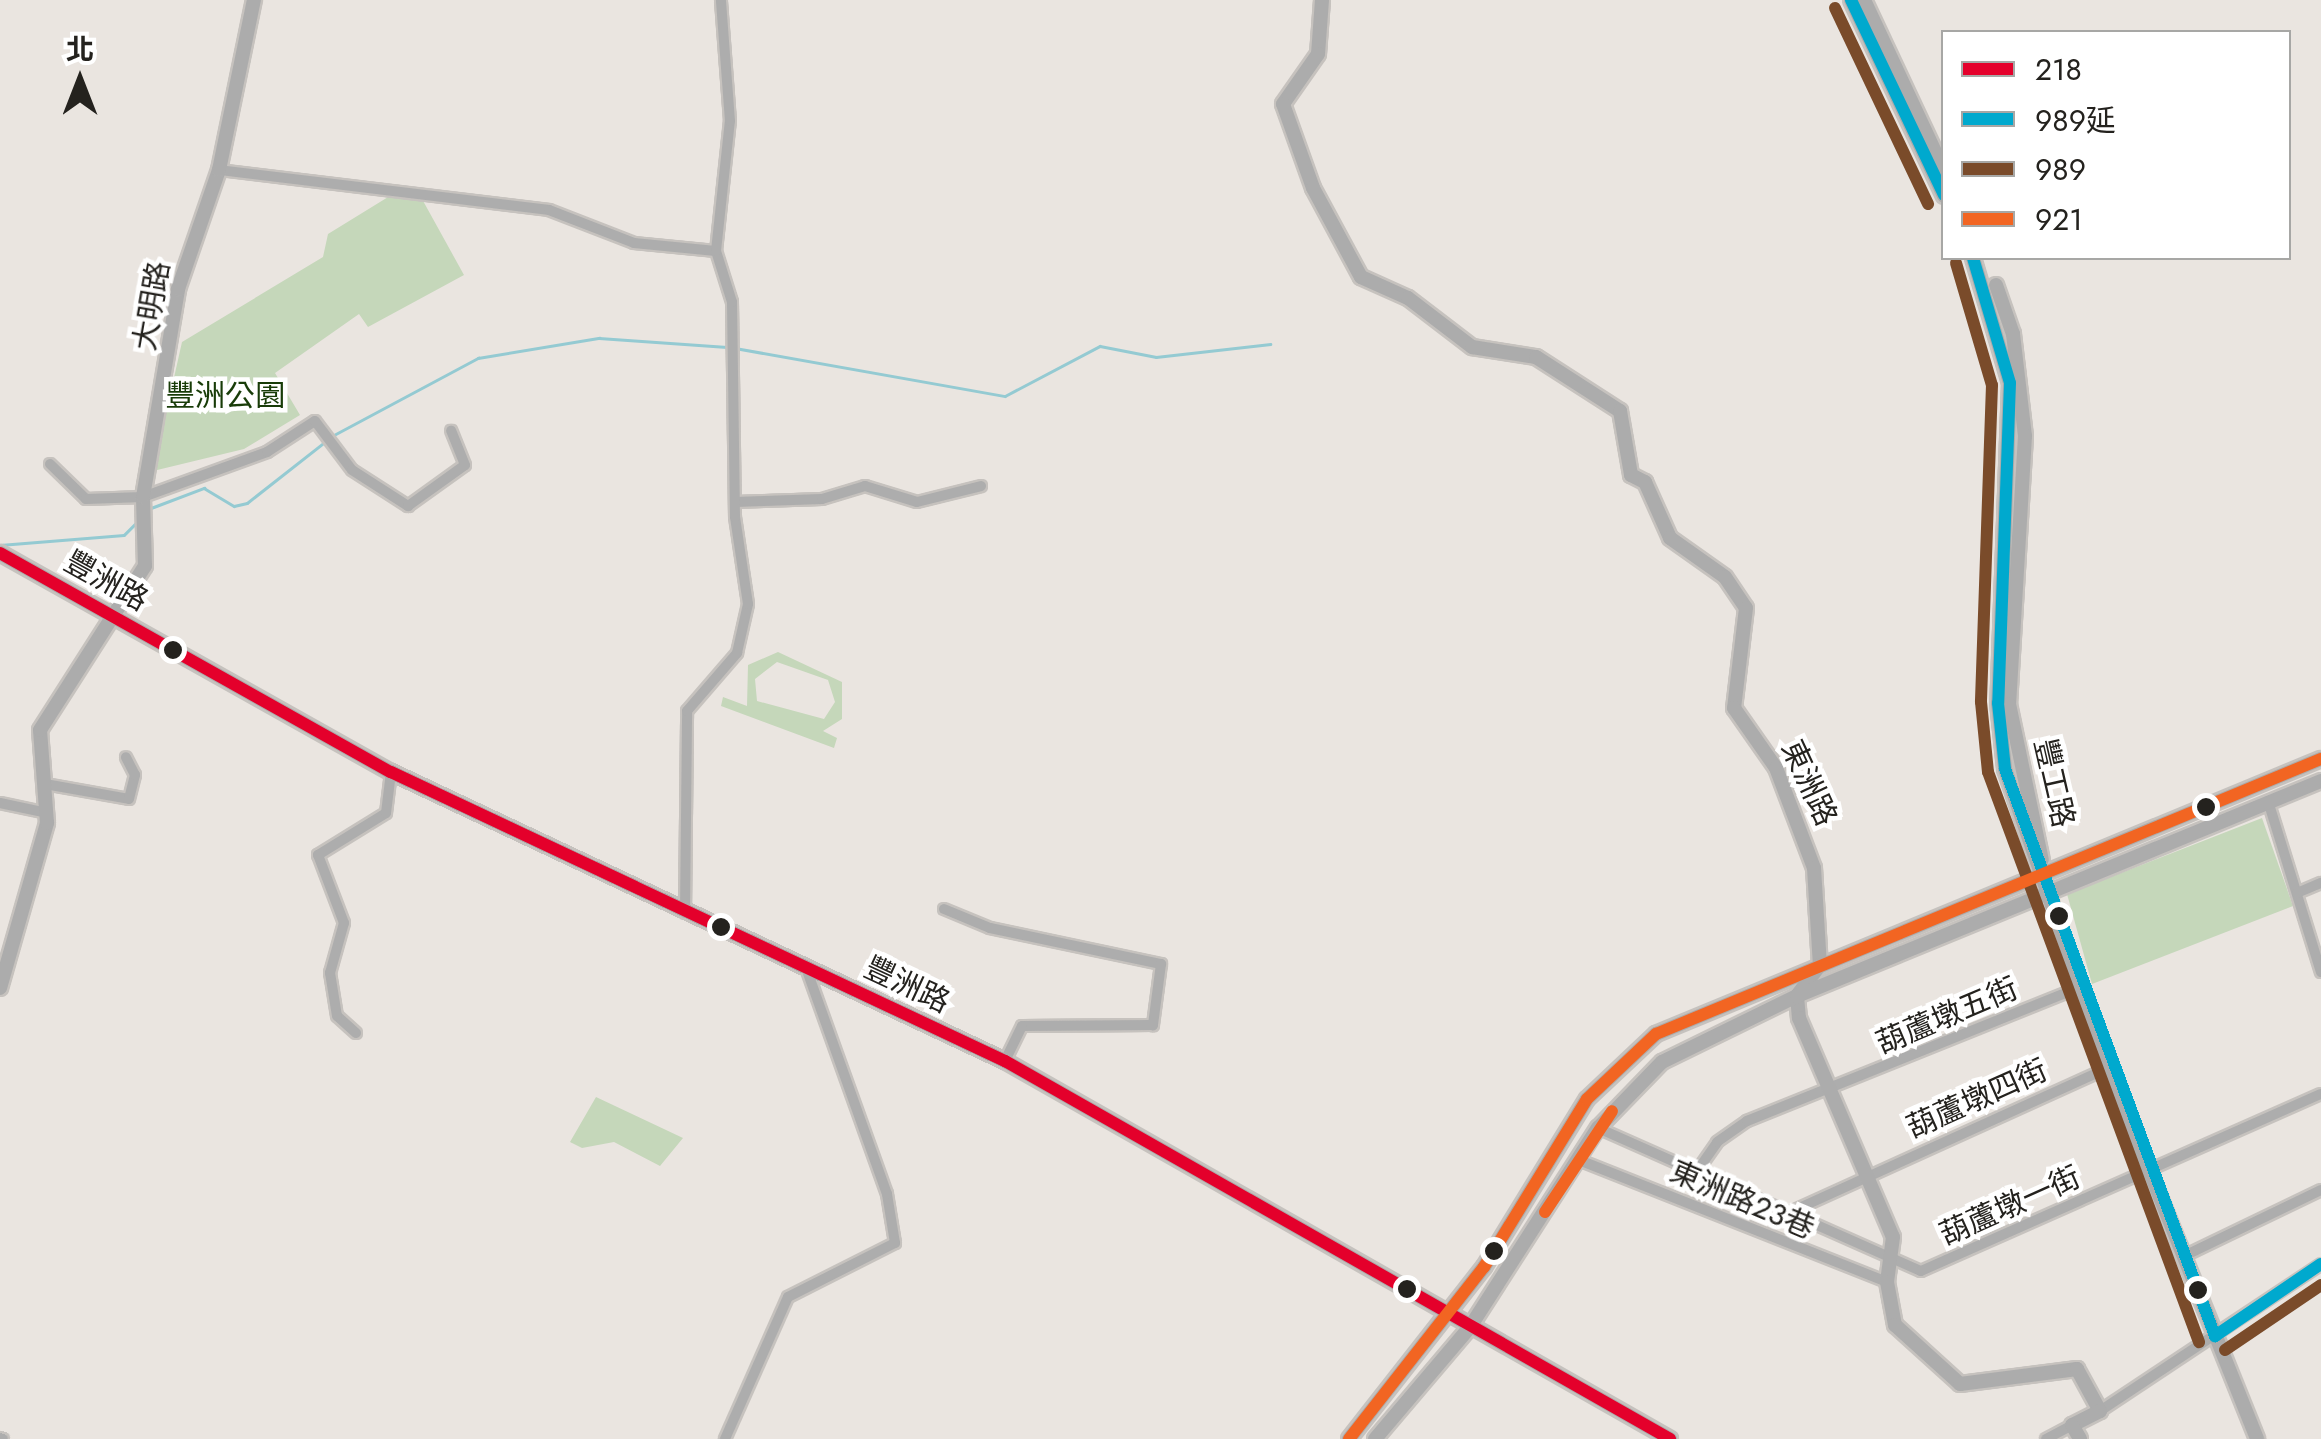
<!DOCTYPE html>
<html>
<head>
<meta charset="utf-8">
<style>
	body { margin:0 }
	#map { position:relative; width:2321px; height:1439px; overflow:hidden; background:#eae5e0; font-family:Jost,"Noto Sans TC",sans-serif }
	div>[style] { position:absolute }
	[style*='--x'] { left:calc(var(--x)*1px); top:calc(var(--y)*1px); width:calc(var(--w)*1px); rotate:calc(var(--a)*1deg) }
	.green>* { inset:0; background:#c5d7ba }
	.stream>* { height:2.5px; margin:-1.25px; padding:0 1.25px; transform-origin:1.25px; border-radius:1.25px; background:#94cad2 }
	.roads { filter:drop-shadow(2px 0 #c6c2be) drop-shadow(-2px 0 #c6c2be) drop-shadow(0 2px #c6c2be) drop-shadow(0 -2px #c6c2be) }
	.street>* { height:10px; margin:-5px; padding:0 5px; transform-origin:5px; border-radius:5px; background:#adadad }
	.secondary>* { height:14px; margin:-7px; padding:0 7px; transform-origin:7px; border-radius:7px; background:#acacac }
	.bus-1>* { height:12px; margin:-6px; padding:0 6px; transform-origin:6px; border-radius:6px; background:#e4002b }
	.bus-2>* { height:12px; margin:-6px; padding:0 6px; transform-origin:6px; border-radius:6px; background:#00a9ce }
	.bus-3>* { height:12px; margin:-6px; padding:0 6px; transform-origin:6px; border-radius:6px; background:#7a4b2a }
	.bus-4>* { height:12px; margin:-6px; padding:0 6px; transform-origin:6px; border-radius:6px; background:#f26522 }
	.dots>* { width:28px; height:28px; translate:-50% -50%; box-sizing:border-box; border:5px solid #fff; border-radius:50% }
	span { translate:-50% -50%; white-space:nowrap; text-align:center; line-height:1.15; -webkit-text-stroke:9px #fff; paint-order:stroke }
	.street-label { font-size:30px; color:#24221e }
	.park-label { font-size:30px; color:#183c08 }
	.legend { position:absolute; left:1941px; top:30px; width:350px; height:230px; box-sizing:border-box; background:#fff; border:2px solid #a7a7a5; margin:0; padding:12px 18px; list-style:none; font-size:30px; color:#24221e }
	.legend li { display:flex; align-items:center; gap:20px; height:50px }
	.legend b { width:50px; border:2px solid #a7a7a5 }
	.north { position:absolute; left:30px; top:30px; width:100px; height:100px; -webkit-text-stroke:8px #fff; paint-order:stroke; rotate:0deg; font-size:28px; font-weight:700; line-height:40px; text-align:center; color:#24221e }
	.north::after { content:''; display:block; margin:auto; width:35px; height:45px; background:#24221e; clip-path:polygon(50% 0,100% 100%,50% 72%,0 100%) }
</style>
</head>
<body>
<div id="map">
	<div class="green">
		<i style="clip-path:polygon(393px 194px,422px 199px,464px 275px,368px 327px,359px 314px,275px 373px,300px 415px,244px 449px,153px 471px,182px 342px,323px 257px,328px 234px)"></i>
		<i style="clip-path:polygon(evenodd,778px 652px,842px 682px,842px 719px,823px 731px,837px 738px,834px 748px,721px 706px,723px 697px,747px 706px,748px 665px,778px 652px,777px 662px,828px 680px,835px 702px,824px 719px,757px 701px,755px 679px,777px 662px)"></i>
		<i style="clip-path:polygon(2262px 818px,2293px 906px,2092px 984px,2067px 894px)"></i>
		<i style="clip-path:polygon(596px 1097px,683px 1138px,660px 1166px,614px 1142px,582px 1148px,570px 1142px)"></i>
	</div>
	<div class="stream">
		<i style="--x:735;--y:348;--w:274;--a:10.1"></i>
		<i style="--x:1005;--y:396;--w:107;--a:-27.8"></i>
		<i style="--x:1100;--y:346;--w:57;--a:11.1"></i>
		<i style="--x:1156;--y:357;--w:115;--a:-6.5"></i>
		<i style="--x:332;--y:436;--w:166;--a:-28.1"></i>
		<i style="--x:478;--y:358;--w:123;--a:-9.4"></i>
		<i style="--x:599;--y:338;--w:128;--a:4"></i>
		<i style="--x:151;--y:508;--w:57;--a:-20.7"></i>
		<i style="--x:204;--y:488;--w:35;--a:31"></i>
		<i style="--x:234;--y:506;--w:13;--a:-13"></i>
		<i style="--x:247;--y:503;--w:100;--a:-38.1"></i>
		<i style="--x:0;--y:545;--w:124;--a:-4.6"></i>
		<i style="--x:124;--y:535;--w:20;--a:-45"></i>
	</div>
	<div class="roads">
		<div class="street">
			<i style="--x:219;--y:170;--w:332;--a:6.9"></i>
			<i style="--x:549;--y:210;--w:91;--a:21.2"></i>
			<i style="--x:634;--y:243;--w:82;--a:5.6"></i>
			<i style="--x:50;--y:464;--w:50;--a:44.2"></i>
			<i style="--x:86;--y:499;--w:57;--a:-2"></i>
			<i style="--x:143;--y:497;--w:132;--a:-19.9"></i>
			<i style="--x:267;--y:452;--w:57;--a:-32.9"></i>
			<i style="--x:315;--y:421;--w:61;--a:52.9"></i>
			<i style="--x:352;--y:470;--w:67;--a:32.7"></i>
			<i style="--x:408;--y:506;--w:70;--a:-35.7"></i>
			<i style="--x:465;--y:465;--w:37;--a:-112"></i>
			<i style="--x:735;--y:502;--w:87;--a:-2"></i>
			<i style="--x:822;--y:499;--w:45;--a:-16.8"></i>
			<i style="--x:865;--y:486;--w:54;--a:17.1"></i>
			<i style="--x:917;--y:502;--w:66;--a:-14"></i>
			<i style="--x:45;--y:784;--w:85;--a:10.1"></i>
			<i style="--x:129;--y:799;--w:25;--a:-76"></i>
			<i style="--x:135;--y:775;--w:20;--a:-117"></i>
			<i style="--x:2268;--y:801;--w:179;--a:72.8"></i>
			<i style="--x:0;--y:803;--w:49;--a:11.8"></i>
			<i style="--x:2297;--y:893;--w:26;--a:-23"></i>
			<i style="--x:944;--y:909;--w:50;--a:22.4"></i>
			<i style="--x:990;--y:928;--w:175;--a:11.9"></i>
			<i style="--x:1161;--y:964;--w:62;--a:97.5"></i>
			<i style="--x:1153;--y:1025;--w:131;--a:179.6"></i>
			<i style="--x:1022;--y:1026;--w:39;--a:116"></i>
			<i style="--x:685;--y:913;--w:202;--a:-89.4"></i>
			<i style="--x:687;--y:711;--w:77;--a:-49.2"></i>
			<i style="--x:737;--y:653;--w:50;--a:-77.3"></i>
			<i style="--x:748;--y:604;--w:88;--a:-98.5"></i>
			<i style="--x:735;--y:517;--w:215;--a:-90.8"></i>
			<i style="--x:732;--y:302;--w:53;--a:-107.4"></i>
			<i style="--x:716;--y:251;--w:131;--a:-83.9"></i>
			<i style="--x:730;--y:121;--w:121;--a:-94.3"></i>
			<i style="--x:356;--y:1033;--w:25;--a:-138"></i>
			<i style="--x:337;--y:1016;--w:44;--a:-99.2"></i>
			<i style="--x:330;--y:973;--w:52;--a:-74.4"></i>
			<i style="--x:344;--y:923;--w:73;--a:-110.9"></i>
			<i style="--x:318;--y:855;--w:80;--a:-31.7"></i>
			<i style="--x:386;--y:813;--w:41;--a:-83"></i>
			<i style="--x:1598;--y:1128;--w:353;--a:23.9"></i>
			<i style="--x:1921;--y:1271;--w:437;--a:-23.9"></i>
			<i style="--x:1579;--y:1160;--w:331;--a:21.6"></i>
			<i style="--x:1695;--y:1174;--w:39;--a:-55"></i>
			<i style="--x:1717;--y:1142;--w:37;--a:-35"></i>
			<i style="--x:1747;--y:1121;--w:361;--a:-21.9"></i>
			<i style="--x:1786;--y:1214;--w:354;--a:-24.4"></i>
			<i style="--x:2184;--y:1256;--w:152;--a:-25.7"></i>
			<i style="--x:2100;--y:1411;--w:265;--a:-33.6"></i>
			<i style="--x:0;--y:1438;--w:3;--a:18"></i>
			<i style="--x:725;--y:1439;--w:155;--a:-66.1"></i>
			<i style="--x:788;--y:1297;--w:120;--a:-26.8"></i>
			<i style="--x:895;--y:1243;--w:50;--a:-99.3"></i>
			<i style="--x:887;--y:1194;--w:237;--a:-109.7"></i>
			<i style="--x:2046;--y:1439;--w:30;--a:-28"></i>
		</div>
		<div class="secondary">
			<i style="--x:1322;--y:0;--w:54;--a:94.2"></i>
			<i style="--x:1318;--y:54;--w:61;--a:125"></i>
			<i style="--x:1283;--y:104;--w:89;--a:70.3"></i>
			<i style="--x:1313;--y:188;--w:101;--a:61.7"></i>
			<i style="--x:1361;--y:277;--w:51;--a:24.1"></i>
			<i style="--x:1408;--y:298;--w:81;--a:37.4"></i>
			<i style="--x:1472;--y:347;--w:65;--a:8.9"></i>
			<i style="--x:1536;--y:357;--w:100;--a:32.7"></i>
			<i style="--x:1620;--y:411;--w:65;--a:80.2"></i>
			<i style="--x:1631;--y:475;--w:16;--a:27"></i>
			<i style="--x:1645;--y:482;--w:61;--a:65.9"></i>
			<i style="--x:1670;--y:538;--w:67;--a:35.3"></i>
			<i style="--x:1725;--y:577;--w:37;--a:56"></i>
			<i style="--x:1746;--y:608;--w:101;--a:96.8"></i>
			<i style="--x:1734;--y:708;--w:73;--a:55"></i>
			<i style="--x:1776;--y:768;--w:107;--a:69.2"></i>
			<i style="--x:1814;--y:868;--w:97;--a:86.5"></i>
			<i style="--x:1820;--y:965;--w:39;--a:127"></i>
			<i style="--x:1797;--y:996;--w:22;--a:85"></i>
			<i style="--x:1799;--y:1018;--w:238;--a:66.8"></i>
			<i style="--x:1893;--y:1237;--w:45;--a:97.6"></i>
			<i style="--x:1887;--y:1282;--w:44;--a:79.5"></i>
			<i style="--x:1895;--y:1325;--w:88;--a:42.2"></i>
			<i style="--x:1960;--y:1384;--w:118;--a:-7.3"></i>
			<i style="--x:2077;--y:1369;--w:48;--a:61.3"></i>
			<i style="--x:2100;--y:1411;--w:31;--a:153"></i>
			<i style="--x:2072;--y:1425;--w:16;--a:60"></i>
			<i style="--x:1851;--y:0;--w:217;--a:64.6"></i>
			<i style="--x:1864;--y:0;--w:189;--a:64.9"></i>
			<i style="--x:1973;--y:258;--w:130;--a:73.5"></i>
			<i style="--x:2010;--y:383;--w:320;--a:92.1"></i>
			<i style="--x:1998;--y:703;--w:66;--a:83.9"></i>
			<i style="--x:2005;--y:769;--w:316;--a:71"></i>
			<i style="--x:2108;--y:1068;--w:400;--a:68.1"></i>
			<i style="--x:1996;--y:285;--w:52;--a:70.9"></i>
			<i style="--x:2013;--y:334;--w:103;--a:83.3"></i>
			<i style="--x:2025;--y:436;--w:268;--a:93.4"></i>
			<i style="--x:2009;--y:704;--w:159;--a:78.1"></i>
			<i style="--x:0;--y:553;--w:448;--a:29.3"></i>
			<i style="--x:391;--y:772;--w:679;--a:25.21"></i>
			<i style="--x:1005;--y:1061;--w:765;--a:29.61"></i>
			<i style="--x:0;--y:988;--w:172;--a:-74.1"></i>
			<i style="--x:47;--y:823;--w:93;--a:-94.3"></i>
			<i style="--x:40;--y:730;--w:195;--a:-57.4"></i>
			<i style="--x:145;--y:566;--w:69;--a:-91.7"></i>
			<i style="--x:143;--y:497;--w:211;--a:-80.4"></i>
			<i style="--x:178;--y:289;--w:126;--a:-71"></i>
			<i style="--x:219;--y:170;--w:174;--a:-78.4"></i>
			<i style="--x:1349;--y:1439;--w:219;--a:-51.9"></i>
			<i style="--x:1484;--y:1267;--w:197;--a:-58.5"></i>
			<i style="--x:1587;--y:1099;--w:95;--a:-43.3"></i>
			<i style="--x:1656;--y:1034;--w:720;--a:-22.47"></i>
			<i style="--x:1375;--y:1439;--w:147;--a:-49.7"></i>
			<i style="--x:1470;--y:1327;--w:237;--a:-57.3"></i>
			<i style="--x:1598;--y:1128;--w:92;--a:-45.9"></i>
			<i style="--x:1662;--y:1062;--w:150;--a:-26.1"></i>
			<i style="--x:1797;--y:996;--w:566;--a:-22.31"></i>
		</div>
	</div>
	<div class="bus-1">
		<i style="--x:0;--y:553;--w:448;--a:29.3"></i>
		<i style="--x:391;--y:772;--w:679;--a:25.21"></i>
		<i style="--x:1005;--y:1061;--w:765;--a:29.61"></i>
	</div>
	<div class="bus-2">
		<i style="--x:1851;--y:0;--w:216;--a:64.5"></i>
		<i style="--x:1973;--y:258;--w:130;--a:73.5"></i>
		<i style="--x:2010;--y:383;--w:320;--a:92.1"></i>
		<i style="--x:1998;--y:703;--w:66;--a:83.9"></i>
		<i style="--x:2005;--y:769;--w:605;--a:69.68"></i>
		<i style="--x:2215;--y:1336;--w:128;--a:-34.2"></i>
	</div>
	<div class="bus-3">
		<i style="--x:1835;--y:8;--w:217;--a:64.6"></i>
		<i style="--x:1956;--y:263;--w:127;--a:73.6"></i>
		<i style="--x:1992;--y:385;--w:317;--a:92"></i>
		<i style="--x:1981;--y:702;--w:70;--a:84.3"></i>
		<i style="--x:1988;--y:772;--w:608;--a:69.69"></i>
		<i style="--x:2225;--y:1350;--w:116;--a:-34.1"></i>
	</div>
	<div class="bus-4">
		<i style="--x:1545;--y:1212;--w:121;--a:-56.4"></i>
		<i style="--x:1349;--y:1439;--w:219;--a:-51.9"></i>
		<i style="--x:1484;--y:1267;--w:197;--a:-58.5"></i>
		<i style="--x:1587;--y:1099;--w:95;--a:-43.3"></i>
		<i style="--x:1656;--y:1034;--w:720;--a:-22.47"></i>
	</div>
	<div class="dots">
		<i style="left:173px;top:650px;background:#24221e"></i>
		<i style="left:2206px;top:807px;background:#24221e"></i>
		<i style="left:2059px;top:916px;background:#24221e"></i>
		<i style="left:721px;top:927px;background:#24221e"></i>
		<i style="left:1494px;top:1251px;background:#24221e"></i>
		<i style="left:1407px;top:1289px;background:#24221e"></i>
		<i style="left:2198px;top:1290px;background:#24221e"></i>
	</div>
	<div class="street-label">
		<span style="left:152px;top:306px;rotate:-80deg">大明路</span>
		<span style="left:106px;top:581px;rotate:29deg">豐洲路</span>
		<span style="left:1809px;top:783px;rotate:65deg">東洲路</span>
		<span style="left:2054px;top:783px;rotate:77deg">豐工路</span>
		<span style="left:907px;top:985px;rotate:25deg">豐洲路</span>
		<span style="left:1947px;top:1016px;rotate:-23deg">葫蘆墩五街</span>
		<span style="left:1977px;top:1099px;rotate:-24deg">葫蘆墩四街</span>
		<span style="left:1742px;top:1200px;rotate:23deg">東洲路23巷</span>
		<span style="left:2010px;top:1206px;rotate:-24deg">葫蘆墩一街</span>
	</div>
	<div class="park-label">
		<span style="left:225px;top:396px">豐洲公園</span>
	</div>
	<ul class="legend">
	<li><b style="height:12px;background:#e4002b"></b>218</li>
	<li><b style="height:12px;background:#00a9ce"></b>989延</li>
	<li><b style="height:12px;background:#7a4b2a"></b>989</li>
	<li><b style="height:12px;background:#f26522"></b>921</li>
	</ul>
	<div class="north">北</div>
</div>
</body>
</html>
